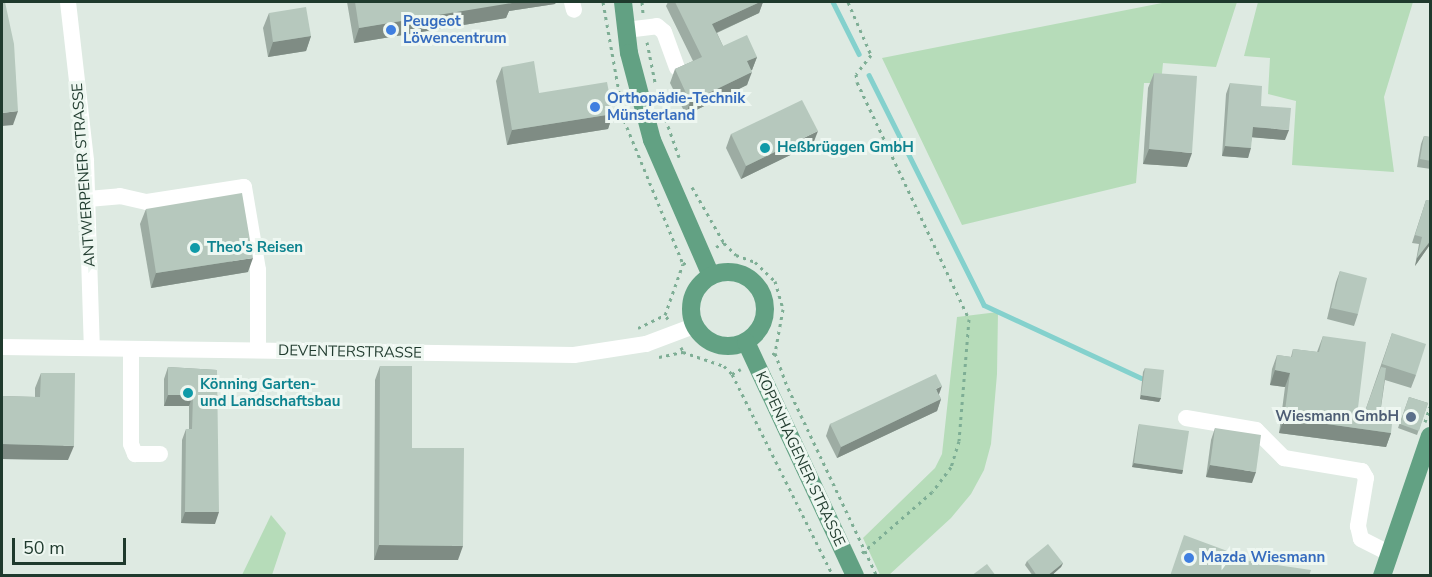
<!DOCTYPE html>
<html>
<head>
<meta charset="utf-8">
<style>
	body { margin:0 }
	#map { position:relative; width:1432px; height:577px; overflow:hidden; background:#deeae2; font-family:"Nunito Sans",sans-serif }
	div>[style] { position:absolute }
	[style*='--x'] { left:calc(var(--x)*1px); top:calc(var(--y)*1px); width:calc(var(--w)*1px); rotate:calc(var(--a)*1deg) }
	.green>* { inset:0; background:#b6dcb9 }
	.stream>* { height:4.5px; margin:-2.25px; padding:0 2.25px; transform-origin:2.25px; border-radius:2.25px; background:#84d1cd }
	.path>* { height:3px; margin-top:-1.5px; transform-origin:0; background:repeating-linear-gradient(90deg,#7eae95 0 3px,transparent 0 7.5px) }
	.minor>* { height:16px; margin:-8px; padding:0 8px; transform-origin:8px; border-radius:8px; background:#fff }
	.major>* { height:18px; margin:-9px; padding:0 9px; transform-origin:9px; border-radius:9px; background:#62a183 }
	.major>.ring { margin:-9px; padding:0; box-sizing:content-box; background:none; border:18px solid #62a183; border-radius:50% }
	.wall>* { inset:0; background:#9daca3 }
	.shaded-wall>* { inset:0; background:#7f8c84 }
	.building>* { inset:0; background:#b6c8bd }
	.dots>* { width:16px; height:16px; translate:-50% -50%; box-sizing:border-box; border:3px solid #eef7f1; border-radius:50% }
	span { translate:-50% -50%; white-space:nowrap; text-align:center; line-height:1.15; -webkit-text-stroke:6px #eef7f1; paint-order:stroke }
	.shop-label { font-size:15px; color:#366cbe; font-weight:700 }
	.left { translate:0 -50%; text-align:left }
	.culture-label { font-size:15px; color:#0d838f; font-weight:700 }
	.street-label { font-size:15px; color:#1f3a2d }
	.service-label { font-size:15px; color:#4e5e75; font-weight:700 }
	.right { translate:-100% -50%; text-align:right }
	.frame { position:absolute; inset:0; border:3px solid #1f3a2d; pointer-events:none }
	.scale { position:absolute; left:12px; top:538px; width:114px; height:27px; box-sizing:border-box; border:3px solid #1f3a2d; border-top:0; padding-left:8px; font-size:18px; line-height:21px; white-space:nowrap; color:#1f3a2d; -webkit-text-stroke:4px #eef7f1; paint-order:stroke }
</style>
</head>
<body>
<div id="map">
	<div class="green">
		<i style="clip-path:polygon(1167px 2px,1237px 2px,1216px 67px,1163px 63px,1161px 83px,1144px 83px,1136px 183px,962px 225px,882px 58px)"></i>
		<i style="clip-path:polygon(1258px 2px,1413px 2px,1384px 97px,1394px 172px,1292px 165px,1296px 101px,1268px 94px,1270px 58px,1244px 56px)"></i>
		<i style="clip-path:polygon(998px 312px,997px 374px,991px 444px,984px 470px,971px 494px,951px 518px,889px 575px,880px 575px,863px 538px,935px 468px,942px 454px,957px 317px)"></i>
		<i style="clip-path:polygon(271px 515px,286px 533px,272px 575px,242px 575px)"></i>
	</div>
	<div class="stream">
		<i style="--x:833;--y:2;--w:58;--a:63.4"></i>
		<i style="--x:869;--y:75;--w:257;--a:63.4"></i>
		<i style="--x:984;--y:305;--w:173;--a:24.9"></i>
	</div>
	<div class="path">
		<i style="--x:603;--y:2;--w:120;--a:79.9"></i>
		<i style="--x:624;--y:120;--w:156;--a:67.7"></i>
		<i style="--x:642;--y:2;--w:12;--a:85"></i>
		<i style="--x:848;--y:2;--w:58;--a:66.5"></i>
		<i style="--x:871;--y:55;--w:24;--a:128"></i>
		<i style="--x:856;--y:74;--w:8;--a:83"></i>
		<i style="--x:857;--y:82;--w:262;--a:64.7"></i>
		<i style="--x:969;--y:319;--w:122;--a:94.7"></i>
		<i style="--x:959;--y:441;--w:27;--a:107"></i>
		<i style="--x:951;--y:467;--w:31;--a:127"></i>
		<i style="--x:932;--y:492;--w:93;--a:138.9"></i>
		<i style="--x:647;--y:42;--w:41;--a:78.7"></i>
		<i style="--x:663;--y:112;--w:48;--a:70.4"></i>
		<i style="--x:692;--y:187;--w:64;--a:60.3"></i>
		<i style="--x:716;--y:247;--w:9;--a:-27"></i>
		<i style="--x:724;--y:243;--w:17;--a:45"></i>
		<i style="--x:736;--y:255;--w:20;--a:20"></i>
		<i style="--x:755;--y:262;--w:28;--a:44"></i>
		<i style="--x:775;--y:281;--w:29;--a:74"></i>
		<i style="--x:783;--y:309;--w:45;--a:100.3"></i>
		<i style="--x:775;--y:353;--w:7;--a:153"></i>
		<i style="--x:668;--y:319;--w:5;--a:-127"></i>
		<i style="--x:665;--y:315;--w:54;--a:-70.6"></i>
		<i style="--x:683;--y:264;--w:7;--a:-27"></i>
		<i style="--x:638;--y:328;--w:30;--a:-26"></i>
		<i style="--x:681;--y:347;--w:5;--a:68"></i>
		<i style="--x:683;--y:352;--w:43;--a:18.9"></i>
		<i style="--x:724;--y:366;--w:11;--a:45"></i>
		<i style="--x:732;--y:374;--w:226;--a:63.4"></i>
		<i style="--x:775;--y:353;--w:37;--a:70"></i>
		<i style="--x:788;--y:388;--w:208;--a:64.7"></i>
		<i style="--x:659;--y:357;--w:25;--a:-12"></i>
		<i style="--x:732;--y:374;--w:10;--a:-29"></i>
		<i style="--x:1425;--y:422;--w:16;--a:-72"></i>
		<i style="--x:2;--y:575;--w:38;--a:2"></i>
		<i style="--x:206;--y:576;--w:49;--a:0"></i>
	</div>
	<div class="minor">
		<i style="--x:68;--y:2;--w:160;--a:83.5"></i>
		<i style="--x:86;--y:161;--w:187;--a:88.2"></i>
		<i style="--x:572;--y:2;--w:8;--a:76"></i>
		<i style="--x:626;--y:30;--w:31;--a:-7"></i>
		<i style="--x:657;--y:26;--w:9;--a:41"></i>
		<i style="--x:664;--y:32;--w:38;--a:70"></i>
		<i style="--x:88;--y:199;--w:32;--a:-5"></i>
		<i style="--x:120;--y:196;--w:28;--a:13"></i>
		<i style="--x:147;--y:202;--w:98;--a:-8.8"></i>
		<i style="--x:244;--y:187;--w:84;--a:80.4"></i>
		<i style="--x:258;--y:270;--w:80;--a:90"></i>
		<i style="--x:2;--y:347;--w:572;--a:0.8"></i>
		<i style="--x:574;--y:355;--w:73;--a:-8.7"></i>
		<i style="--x:646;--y:344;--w:51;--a:-20.6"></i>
		<i style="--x:131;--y:349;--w:95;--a:90"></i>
		<i style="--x:131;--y:444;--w:11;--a:68"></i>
		<i style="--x:135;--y:454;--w:25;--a:0"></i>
		<i style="--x:1186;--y:418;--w:71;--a:9.7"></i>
		<i style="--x:1256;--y:430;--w:40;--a:45"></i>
		<i style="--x:1284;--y:458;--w:79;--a:9.5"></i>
		<i style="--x:1362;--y:471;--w:8;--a:60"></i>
		<i style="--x:1366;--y:478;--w:49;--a:99.5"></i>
		<i style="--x:1358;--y:526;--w:13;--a:77"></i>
		<i style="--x:1361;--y:539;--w:33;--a:27"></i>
	</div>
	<div class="major">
		<i style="--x:623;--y:2;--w:51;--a:83.3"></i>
		<i style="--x:629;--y:53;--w:90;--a:75.2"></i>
		<i style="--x:652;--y:140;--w:148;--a:66.5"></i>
		<i class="ring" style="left:691px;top:272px;width:56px;height:56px"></i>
		<i style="--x:746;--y:342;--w:258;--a:65"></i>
		<i style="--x:1382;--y:576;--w:148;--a:-71.1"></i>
	</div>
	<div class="wall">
		<i style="clip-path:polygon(347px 2px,556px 2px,555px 4px,509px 11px,506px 18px,354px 43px)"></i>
		<i style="clip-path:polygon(668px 2px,763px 2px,759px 13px,717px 33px,723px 46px,757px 57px,752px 70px,751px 70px,747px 85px,686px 115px,670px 83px,675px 69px,693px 61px,666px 6px)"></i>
		<i style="clip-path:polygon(269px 13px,311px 36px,306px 51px,268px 57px,263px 28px)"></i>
		<i style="clip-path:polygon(502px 67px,539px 93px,613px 114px,608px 129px,507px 145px,496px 81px)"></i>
		<i style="clip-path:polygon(1154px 73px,1187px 167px,1143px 164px,1148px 88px)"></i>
		<i style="clip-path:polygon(1230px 83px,1285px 140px,1252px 137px,1248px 158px,1222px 156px,1226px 94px)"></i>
		<i style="clip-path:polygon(1431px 131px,1431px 169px,1417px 167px,1421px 144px,1424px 136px,1429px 137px)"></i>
		<i style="clip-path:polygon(731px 134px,813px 144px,741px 179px,726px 148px)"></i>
		<i style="clip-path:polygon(1426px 200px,1431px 201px,1431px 246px,1429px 246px,1415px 266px,1419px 244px,1412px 243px)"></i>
		<i style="clip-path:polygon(146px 209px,248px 272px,151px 288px,140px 224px)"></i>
		<i style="clip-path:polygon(1340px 271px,1358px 314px,1354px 326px,1327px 319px,1336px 282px)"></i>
		<i style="clip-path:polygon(1392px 333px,1416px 375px,1411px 388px,1385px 380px,1379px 421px,1391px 433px,1386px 447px,1279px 433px,1285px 387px,1270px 385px,1272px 369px,1277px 355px,1291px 357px,1293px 349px,1317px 352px,1323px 336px,1357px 416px,1363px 417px)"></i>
		<i style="clip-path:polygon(380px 366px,412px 448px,458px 560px,374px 560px,375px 380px)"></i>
		<i style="clip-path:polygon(168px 367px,217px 370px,215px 524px,181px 523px,182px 440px,186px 429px,189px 429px,189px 406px,164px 406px,164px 379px)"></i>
		<i style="clip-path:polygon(1145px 368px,1161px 398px,1159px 402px,1140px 399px,1143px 372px)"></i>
		<i style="clip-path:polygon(41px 373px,68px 460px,2px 459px,2px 396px,35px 397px,35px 388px)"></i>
		<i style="clip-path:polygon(939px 395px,941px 399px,937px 411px,837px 458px,826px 436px,830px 424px)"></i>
		<i style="clip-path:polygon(1409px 397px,1428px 403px,1417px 435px,1398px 428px)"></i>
		<i style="clip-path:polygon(1139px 424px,1183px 470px,1182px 474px,1132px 467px,1138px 428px)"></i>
		<i style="clip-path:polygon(1215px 428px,1252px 483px,1206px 477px,1211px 440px)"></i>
		<i style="clip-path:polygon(1027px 561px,1063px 563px,1061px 567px,1051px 576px,1033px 576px,1025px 565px)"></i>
	</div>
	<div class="shaded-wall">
		<i style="clip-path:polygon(509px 2px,556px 2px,555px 4px,509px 11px,506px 18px,354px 43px,359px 28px)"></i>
		<i style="clip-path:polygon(760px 2px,763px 2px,759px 13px,707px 37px,712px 24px)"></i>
		<i style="clip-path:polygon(311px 36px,306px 51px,268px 57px,273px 42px)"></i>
		<i style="clip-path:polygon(757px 57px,752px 70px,742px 75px,747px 61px)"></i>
		<i style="clip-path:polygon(752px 72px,747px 85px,686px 115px,690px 102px)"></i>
		<i style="clip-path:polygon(18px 111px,13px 125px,2px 126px,2px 113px)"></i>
		<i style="clip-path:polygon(613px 114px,608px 129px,507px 145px,512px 130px)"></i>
		<i style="clip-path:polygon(1253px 127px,1289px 130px,1285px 140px,1249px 137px)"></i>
		<i style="clip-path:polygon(818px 131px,813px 144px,741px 179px,746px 166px)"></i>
		<i style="clip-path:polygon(1225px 146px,1251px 148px,1248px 158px,1222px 156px)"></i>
		<i style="clip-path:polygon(1149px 149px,1192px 153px,1187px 167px,1143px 164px)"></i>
		<i style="clip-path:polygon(1431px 240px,1429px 246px,1415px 266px,1417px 258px)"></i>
		<i style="clip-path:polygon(253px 258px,248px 272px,151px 288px,156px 273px)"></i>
		<i style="clip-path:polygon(1275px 370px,1290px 373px,1285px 387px,1270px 385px)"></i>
		<i style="clip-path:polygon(942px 386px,938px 397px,936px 389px)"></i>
		<i style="clip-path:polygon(168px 395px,193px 395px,189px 406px,164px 406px)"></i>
		<i style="clip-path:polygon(1141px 395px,1161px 398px,1159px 402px,1140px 399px)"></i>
		<i style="clip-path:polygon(941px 399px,937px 411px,837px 458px,841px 447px)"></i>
		<i style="clip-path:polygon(1284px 418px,1391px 433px,1386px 447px,1279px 433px)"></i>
		<i style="clip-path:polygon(2px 444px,74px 446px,68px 460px,2px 459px)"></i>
		<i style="clip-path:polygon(1134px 463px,1183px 470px,1182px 474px,1132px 467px)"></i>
		<i style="clip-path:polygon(1210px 465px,1256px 472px,1252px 483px,1206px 477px)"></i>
		<i style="clip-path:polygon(185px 512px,219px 512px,215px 524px,181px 523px)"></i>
		<i style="clip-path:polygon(379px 545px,463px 546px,458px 560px,374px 560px)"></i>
		<i style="clip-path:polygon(1063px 563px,1061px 567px,1051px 576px,1047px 576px)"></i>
	</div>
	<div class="building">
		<i style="clip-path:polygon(2px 2px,5px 2px,14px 44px,18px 111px,2px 113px)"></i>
		<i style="clip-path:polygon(355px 2px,511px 2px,512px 3px,359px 28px)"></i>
		<i style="clip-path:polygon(675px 2px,760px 2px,712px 24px,723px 46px,747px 35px,757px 57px,747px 61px,752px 72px,690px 102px,675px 69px,702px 57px)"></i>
		<i style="clip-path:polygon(306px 7px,311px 36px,273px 42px,269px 13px)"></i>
		<i style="clip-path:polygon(534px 61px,539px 93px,607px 82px,613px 114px,512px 130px,502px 67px)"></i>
		<i style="clip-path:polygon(1154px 73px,1197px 76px,1192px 153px,1149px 149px)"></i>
		<i style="clip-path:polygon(1230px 83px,1262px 86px,1261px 106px,1291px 108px,1289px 130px,1253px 127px,1251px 148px,1225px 146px)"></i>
		<i style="clip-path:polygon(802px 100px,818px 131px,746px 166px,731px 134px)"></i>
		<i style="clip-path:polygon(1424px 136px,1431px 137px,1431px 161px,1420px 159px)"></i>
		<i style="clip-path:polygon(242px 193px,253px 258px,156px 273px,146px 209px)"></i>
		<i style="clip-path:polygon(1426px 200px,1431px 201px,1431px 240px,1417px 258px,1422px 237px,1415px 235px)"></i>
		<i style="clip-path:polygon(1340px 271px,1367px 278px,1358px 314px,1331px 308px)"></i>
		<i style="clip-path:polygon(1392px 333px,1426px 344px,1416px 375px,1382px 364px)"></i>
		<i style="clip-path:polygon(1323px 336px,1366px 342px,1357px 416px,1363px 417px,1381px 367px,1386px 368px,1379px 421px,1392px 424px,1391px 433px,1284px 418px,1290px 373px,1275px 370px,1277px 355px,1292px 357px,1293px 349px,1319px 352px)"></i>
		<i style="clip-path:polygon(380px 366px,412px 366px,412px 448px,464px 448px,463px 546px,379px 545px)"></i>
		<i style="clip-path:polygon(168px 367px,217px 370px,219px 512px,185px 512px,186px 429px,192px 429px,193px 395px,168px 395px)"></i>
		<i style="clip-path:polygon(1145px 368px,1164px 370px,1161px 398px,1141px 395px)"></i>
		<i style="clip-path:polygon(41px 373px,75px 373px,74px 446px,2px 444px,2px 396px,40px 397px)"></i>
		<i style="clip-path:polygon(936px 374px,942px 386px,936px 389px,941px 399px,841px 447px,830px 424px)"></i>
		<i style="clip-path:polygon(1409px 397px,1428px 403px,1419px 431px,1400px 424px)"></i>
		<i style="clip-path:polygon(1139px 424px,1189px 431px,1183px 470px,1134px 463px)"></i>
		<i style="clip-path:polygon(1215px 428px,1261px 435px,1256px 472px,1210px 465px)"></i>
		<i style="clip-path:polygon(1184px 535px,1230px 552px,1228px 558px,1311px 570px,1309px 576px,1170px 576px)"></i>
		<i style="clip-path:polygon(1048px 544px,1063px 563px,1047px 576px,1037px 576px,1027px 561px)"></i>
		<i style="clip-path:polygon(987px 564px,996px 576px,971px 576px)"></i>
	</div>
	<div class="dots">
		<i style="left:391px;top:30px;background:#3f7fe0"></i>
		<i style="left:595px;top:107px;background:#3f7fe0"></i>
		<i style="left:765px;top:148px;background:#0f9aa8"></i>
		<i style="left:195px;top:248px;background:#0f9aa8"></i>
		<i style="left:188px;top:393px;background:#0f9aa8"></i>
		<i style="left:1411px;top:417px;background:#5c6f8a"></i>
		<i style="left:1189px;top:558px;background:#3f7fe0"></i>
	</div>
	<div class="shop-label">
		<span class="left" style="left:403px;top:30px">Peugeot<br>Löwencentrum</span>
		<span class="left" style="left:607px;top:107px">Orthopädie-Technik<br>Münsterland</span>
		<span class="left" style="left:1201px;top:558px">Mazda Wiesmann</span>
	</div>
	<div class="culture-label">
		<span class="left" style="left:777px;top:148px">Heßbrüggen GmbH</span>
		<span class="left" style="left:207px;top:248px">Theo's Reisen</span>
		<span class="left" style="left:200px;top:393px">Könning Garten-<br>und Landschaftsbau</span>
	</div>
	<div class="street-label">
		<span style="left:84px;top:175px;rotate:-94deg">ANTWERPENER STRASSE</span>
		<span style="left:350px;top:352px;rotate:1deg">DEVENTERSTRASSE</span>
		<span style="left:800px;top:459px;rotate:65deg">KOPENHAGENER STRASSE</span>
	</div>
	<div class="service-label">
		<span class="right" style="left:1399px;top:417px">Wiesmann GmbH</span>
	</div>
	<div class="frame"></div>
	<div class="scale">50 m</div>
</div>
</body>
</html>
